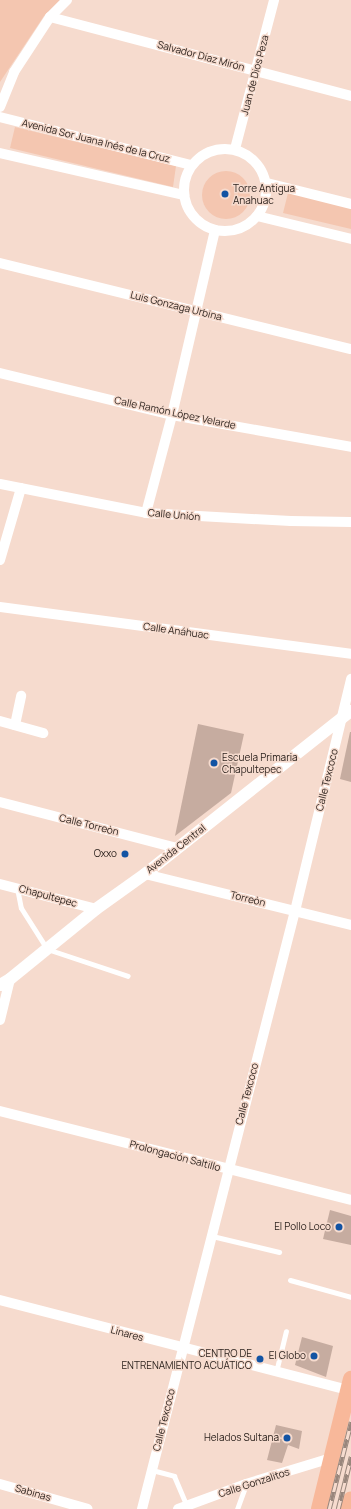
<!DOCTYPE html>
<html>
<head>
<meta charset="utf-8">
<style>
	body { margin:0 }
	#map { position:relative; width:351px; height:1509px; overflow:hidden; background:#f6dbce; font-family:Manrope,sans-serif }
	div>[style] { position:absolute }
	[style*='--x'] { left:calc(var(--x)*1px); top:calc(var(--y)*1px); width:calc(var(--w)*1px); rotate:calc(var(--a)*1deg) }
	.green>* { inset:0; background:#f4c6b0 }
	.round { border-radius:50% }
	.building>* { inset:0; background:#c6aca0 }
	.service>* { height:5px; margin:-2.5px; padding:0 2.5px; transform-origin:2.5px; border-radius:2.5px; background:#fff }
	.minor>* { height:10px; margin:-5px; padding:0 5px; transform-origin:5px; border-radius:5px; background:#fff }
	.minor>.ring { margin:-5px; padding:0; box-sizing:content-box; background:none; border:10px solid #fff; border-radius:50% }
	.tertiary>* { height:12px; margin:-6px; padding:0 6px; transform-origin:6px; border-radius:6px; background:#fff }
	.trunk>* { height:16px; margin:-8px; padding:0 8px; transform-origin:8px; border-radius:8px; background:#f8b89a }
	.rail>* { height:4.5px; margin-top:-2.25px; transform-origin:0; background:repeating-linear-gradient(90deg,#f6dbce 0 9px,#99867c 0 18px); box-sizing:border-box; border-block:1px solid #99867c }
	.dots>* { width:11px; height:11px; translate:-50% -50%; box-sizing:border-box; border:2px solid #f6dbce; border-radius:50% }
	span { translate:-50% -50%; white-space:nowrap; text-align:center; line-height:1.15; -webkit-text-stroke:3px #f6dbce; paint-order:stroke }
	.street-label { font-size:10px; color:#2d231e }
	.poi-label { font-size:10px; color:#2d231e }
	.left { translate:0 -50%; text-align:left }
	.right { translate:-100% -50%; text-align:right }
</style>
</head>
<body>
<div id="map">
	<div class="green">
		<i style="clip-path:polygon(0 0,60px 0,44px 16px,0 82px)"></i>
		<i style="clip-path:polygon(15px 127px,176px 166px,173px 187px,10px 148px)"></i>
		<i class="round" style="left:202px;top:171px;width:48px;height:48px"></i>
		<i style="clip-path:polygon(289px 189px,351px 206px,351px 229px,283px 213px)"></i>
	</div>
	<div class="building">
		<i style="clip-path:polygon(198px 724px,244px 734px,231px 793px,175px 836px)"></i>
		<i style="clip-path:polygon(350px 732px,351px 732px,351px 782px,340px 779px)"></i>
		<i style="clip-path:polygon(330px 1210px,351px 1216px,351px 1245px,323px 1239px)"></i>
		<i style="clip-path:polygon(302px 1337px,333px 1346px,326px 1377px,295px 1365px)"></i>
		<i style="clip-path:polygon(276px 1425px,302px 1431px,299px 1449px,288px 1445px,282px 1463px,267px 1460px)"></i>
	</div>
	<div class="service">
		<i style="--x:17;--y:888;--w:20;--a:79"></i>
		<i style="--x:21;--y:908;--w:49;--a:57.6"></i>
		<i style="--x:47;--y:949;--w:85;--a:18.4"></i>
		<i style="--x:212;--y:1236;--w:69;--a:13.4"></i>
		<i style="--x:290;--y:1280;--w:63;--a:15.6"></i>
		<i style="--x:276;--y:1372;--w:42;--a:-76.3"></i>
		<i style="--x:152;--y:1470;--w:23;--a:15"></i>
		<i style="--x:174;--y:1476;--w:33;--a:67"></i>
		<i style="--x:237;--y:1509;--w:27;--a:-70"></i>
	</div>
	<div class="minor">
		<i style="--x:50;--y:17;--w:311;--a:14.7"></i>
		<i style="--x:0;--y:107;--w:38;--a:-68"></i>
		<i style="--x:14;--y:72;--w:66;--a:-56.8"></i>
		<i style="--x:50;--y:17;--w:24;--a:-45"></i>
		<i style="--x:0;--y:117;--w:197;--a:14.1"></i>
		<i class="ring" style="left:184px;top:149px;width:72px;height:72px"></i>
		<i style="--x:235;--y:149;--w:154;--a:-75.3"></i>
		<i style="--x:0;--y:153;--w:189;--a:12.9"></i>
		<i style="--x:267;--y:183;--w:87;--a:14"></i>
		<i style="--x:257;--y:216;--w:97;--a:13.7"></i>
		<i style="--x:0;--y:263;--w:361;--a:13.8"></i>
		<i style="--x:0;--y:373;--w:177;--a:13.7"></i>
		<i style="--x:172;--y:415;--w:182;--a:10.1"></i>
		<i style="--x:0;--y:484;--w:149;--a:11.2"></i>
		<i style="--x:146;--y:513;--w:145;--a:3.2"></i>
		<i style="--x:291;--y:521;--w:60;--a:1"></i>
		<i style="--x:146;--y:513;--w:101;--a:-75.1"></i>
		<i style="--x:172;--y:415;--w:190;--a:-76.9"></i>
		<i style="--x:0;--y:560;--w:75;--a:-73.7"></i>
		<i style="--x:0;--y:607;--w:354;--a:7.6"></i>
		<i style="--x:0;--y:721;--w:45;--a:15.6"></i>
		<i style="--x:15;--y:725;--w:30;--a:-78"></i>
		<i style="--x:0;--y:802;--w:183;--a:14.6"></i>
		<i style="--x:145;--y:874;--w:212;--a:13.9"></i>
		<i style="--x:0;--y:884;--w:99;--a:14.6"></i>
		<i style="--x:0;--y:1020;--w:42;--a:-76.3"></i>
		<i style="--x:0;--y:1111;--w:362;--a:14.2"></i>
		<i style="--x:0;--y:1300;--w:359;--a:14.5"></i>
		<i style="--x:0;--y:1484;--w:91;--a:15.9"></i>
		<i style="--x:142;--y:1509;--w:617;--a:-75.65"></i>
		<i style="--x:295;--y:911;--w:239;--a:-76.4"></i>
		<i style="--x:178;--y:1509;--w:72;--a:-20.2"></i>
		<i style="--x:246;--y:1484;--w:89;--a:-17"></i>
	</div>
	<div class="tertiary">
		<i style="--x:0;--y:985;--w:12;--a:-31"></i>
		<i style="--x:10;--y:979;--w:111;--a:-39.1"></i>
		<i style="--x:96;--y:909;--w:60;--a:-35.5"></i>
		<i style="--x:145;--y:874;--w:263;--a:-38.4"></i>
	</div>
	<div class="trunk">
		<i style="--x:319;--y:1509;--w:134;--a:-76.2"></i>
		<i style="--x:348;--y:1509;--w:10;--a:-73"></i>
	</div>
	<div class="rail">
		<i style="--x:329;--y:1509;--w:90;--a:-75.8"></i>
		<i style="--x:338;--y:1509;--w:54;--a:-76"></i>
	</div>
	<div class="dots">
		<i style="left:225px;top:194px;background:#1253a3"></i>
		<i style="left:214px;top:763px;background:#1253a3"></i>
		<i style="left:125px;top:854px;background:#1253a3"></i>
		<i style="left:339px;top:1227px;background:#1253a3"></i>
		<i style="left:314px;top:1356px;background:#1253a3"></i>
		<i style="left:260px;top:1359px;background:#1253a3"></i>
		<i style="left:287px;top:1438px;background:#1253a3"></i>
	</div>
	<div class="street-label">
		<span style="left:201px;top:56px;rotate:15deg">Salvador Díaz Mirón</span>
		<span style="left:255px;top:75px;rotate:-75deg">Juan de Dios Peza</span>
		<span style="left:96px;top:141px;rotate:14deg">Avenida Sor Juana Inés de la Cruz</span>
		<span style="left:176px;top:306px;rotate:14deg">Luis Gonzaga Urbina</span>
		<span style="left:175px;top:413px;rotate:12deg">Calle Ramón López Velarde</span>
		<span style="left:174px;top:515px;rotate:5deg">Calle Unión</span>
		<span style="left:176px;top:631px;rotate:8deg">Calle Anáhuac</span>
		<span style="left:327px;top:780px;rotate:-76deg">Calle Texcoco</span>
		<span style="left:89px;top:825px;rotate:14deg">Calle Torreòn</span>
		<span style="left:176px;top:849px;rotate:-38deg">Avenida Central</span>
		<span style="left:48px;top:896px;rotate:15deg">Chapultepec</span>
		<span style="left:248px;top:899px;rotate:14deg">Torreòn</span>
		<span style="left:247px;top:1094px;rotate:-75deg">Calle Texcoco</span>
		<span style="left:175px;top:1156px;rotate:15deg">Prolongación Saltillo</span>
		<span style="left:127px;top:1334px;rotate:15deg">Linares</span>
		<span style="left:164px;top:1420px;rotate:-76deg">Calle Texcoco</span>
		<span style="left:254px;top:1483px;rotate:-18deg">Calle Gonzalitos</span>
		<span style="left:33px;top:1493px;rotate:16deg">Sabinas</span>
	</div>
	<div class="poi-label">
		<span class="left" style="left:233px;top:194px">Torre Antigua<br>Anahuac</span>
		<span class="left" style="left:222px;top:763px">Escuela Primaria<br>Chapultepec</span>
		<span class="right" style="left:117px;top:854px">Oxxo</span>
		<span class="right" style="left:331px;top:1227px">El Pollo Loco</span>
		<span class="right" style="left:252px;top:1359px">CENTRO DE<br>ENTRENAMIENTO ACUÁTICO</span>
		<span class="right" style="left:306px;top:1356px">El Globo</span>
		<span class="right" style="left:279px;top:1438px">Helados Sultana</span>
	</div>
</div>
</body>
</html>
